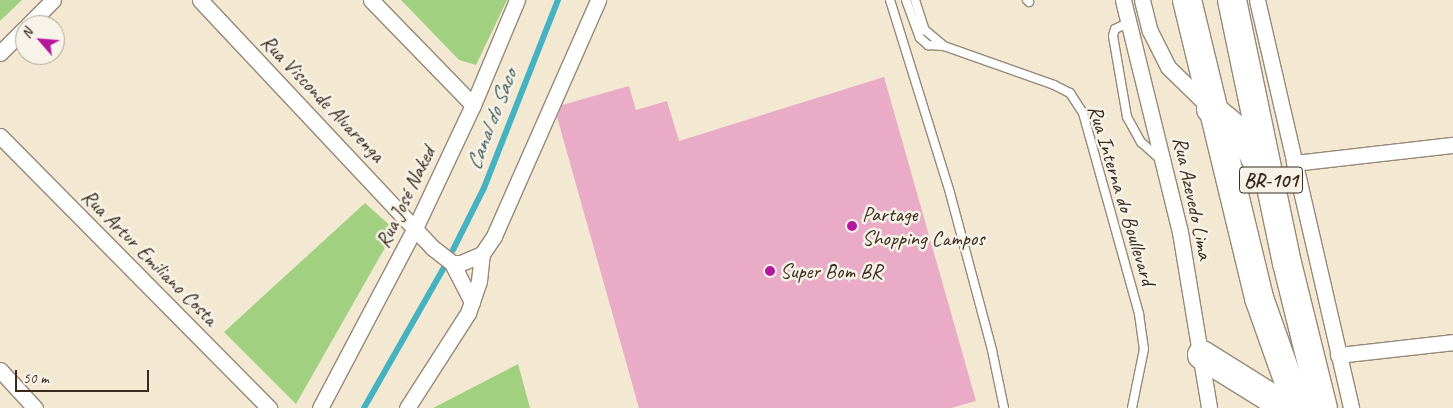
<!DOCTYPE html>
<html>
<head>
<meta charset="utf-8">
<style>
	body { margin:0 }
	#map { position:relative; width:1453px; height:408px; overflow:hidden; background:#f3e8d2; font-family:Caveat,sans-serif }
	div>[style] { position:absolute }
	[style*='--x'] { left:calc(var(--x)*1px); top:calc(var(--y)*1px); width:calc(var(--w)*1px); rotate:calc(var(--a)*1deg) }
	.green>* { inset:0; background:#a1d180 }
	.stream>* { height:5.5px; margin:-2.75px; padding:0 2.75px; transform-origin:2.75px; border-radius:2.75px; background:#45b2c2 }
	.building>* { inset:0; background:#eaabc7 }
	.roads { filter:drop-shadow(1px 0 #978978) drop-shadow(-1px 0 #978978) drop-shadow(0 1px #978978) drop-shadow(0 -1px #978978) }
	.lane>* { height:8px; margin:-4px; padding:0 4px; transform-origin:4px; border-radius:4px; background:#fff }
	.street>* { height:15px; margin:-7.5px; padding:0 7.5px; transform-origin:7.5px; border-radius:7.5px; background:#fff }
	.highway>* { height:28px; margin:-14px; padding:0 14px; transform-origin:14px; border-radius:14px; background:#fff }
	.dots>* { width:14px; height:14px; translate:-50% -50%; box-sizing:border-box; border:2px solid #f7f3e8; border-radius:50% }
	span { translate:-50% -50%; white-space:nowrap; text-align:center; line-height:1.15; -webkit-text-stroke:5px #f7f3e8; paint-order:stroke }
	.shield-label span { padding:1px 4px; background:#f7f3e8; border:1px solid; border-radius:4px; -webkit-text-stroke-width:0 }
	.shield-label { font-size:20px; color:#3b2a1e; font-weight:700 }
	.street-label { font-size:21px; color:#3b2a1e }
	.poi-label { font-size:21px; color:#3b2a1e }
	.left { translate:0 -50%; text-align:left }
	.water-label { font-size:22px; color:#3e5a57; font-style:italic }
	.north { position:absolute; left:15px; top:15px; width:50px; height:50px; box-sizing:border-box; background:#f7f3e8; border:1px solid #aca397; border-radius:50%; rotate:297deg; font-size:14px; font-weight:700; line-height:20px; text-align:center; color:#3b2a1e }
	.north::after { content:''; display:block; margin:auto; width:18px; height:22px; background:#b5179e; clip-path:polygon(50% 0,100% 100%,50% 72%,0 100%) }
	.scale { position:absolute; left:15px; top:370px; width:134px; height:22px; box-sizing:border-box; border:2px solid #3b2a1e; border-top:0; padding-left:6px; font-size:15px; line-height:18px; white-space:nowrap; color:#3b2a1e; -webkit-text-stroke:4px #f7f3e8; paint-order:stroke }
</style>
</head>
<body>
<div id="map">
	<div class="green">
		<i style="clip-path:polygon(0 0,22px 0,0 21px)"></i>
		<i style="clip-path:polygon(401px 0,507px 0,476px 65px,459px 60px)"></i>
		<i style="clip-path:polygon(365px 203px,395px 230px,296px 404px,224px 332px)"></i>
		<i style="clip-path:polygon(518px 364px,530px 408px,433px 408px)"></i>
	</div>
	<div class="stream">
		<i style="--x:453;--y:250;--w:69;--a:-63.4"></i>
		<i style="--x:484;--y:188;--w:202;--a:-68.5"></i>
		<i style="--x:364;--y:408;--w:161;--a:-60.3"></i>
	</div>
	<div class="building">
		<i style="clip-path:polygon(884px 77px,976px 401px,951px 408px,639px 408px,557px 117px,562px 105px,629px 86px,636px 110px,667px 101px,679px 141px)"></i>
	</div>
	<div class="roads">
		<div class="lane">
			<i style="--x:890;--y:0;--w:202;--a:72.7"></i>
			<i style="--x:950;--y:193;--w:163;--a:75"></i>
			<i style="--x:992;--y:350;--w:59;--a:78.3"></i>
			<i style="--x:906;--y:0;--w:40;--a:69.8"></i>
			<i style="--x:920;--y:38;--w:11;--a:41"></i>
			<i style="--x:928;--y:45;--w:16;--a:4"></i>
			<i style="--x:915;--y:0;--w:32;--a:72"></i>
			<i style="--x:925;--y:30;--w:25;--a:40"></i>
			<i style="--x:944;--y:46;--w:117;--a:19.5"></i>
			<i style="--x:1054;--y:85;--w:18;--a:27"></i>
			<i style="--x:1070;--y:93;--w:24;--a:57"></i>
			<i style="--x:1083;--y:113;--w:209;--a:74.4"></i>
			<i style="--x:1139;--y:314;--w:35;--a:82"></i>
			<i style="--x:1144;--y:349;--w:60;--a:101.5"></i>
			<i style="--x:1027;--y:0;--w:3;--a:45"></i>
			<i style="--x:1128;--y:23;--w:14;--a:155"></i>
			<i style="--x:1115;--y:29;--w:7;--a:106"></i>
			<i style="--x:1113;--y:36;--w:82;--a:80.2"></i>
			<i style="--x:1127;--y:117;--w:29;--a:61"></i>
			<i style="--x:1141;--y:142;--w:25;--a:42"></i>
		</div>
		<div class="street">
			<i style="--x:200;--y:0;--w:340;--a:46.8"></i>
			<i style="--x:433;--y:248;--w:24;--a:38"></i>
			<i style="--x:452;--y:263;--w:9;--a:0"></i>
			<i style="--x:461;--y:263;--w:23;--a:-23"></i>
			<i style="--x:482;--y:254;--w:22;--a:-56"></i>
			<i style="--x:494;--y:236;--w:258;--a:-66.2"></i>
			<i style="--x:371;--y:0;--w:146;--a:45.8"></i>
			<i style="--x:1123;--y:0;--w:239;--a:76.2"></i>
			<i style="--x:1180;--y:232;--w:178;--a:80.6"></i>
			<i style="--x:1142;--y:0;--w:32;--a:76"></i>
			<i style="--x:1150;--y:31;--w:40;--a:63.4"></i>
			<i style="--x:1168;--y:67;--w:59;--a:44.3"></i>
			<i style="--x:1257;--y:0;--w:419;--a:77"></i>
			<i style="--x:28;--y:25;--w:35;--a:-45"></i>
			<i style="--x:0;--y:53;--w:35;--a:-45"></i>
			<i style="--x:0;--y:136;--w:383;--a:45.3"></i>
			<i style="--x:1294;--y:163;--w:160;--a:-6.5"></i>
			<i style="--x:452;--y:263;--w:44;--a:62.9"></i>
			<i style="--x:1338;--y:355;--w:116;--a:-6.4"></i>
			<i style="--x:0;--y:370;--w:52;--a:47.4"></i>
			<i style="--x:320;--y:408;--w:206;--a:-62.2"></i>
			<i style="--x:416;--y:226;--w:134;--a:-64.8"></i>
			<i style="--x:473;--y:105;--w:114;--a:-67.3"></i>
			<i style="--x:407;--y:408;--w:113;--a:-57.3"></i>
			<i style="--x:468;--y:313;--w:34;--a:-71"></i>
			<i style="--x:479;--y:281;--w:27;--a:-84"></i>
		</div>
		<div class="highway">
			<i style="--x:1187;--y:0;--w:307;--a:76.4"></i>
			<i style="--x:1259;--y:298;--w:117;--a:70.5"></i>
			<i style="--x:1232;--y:0;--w:269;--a:78.2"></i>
			<i style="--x:1287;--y:263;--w:149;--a:76.1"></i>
			<i style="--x:1211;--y:109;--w:33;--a:39"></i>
			<i style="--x:1237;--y:130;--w:24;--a:54"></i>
			<i style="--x:1251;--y:149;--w:19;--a:65"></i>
			<i style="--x:1202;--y:355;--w:81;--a:31.9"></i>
			<i style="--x:1271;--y:398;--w:13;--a:51"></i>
		</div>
	</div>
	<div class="dots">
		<i style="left:852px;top:226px;background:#b5179e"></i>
		<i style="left:770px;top:271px;background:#b5179e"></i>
	</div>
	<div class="shield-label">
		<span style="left:1271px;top:180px">BR-101</span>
	</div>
	<div class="street-label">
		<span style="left:323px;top:98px;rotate:46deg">Rua Visconde Alvarenga</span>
		<span style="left:1122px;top:195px;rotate:73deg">Rua Interna do Boullevard</span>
		<span style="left:405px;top:197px;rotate:-64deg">Rua José Naked</span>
		<span style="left:1193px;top:198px;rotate:78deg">Rua Azevedo Lima</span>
		<span style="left:150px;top:257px;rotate:45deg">Rua Artur Emiliano Costa</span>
	</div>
	<div class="poi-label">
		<span class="left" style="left:862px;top:226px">Partage<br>Shopping Campos</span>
		<span class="left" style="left:780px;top:271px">Super Bom BR</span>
	</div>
	<div class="water-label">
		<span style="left:492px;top:120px;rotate:-69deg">Canal do Saco</span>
	</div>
	<div class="north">N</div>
	<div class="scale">50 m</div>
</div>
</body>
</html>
